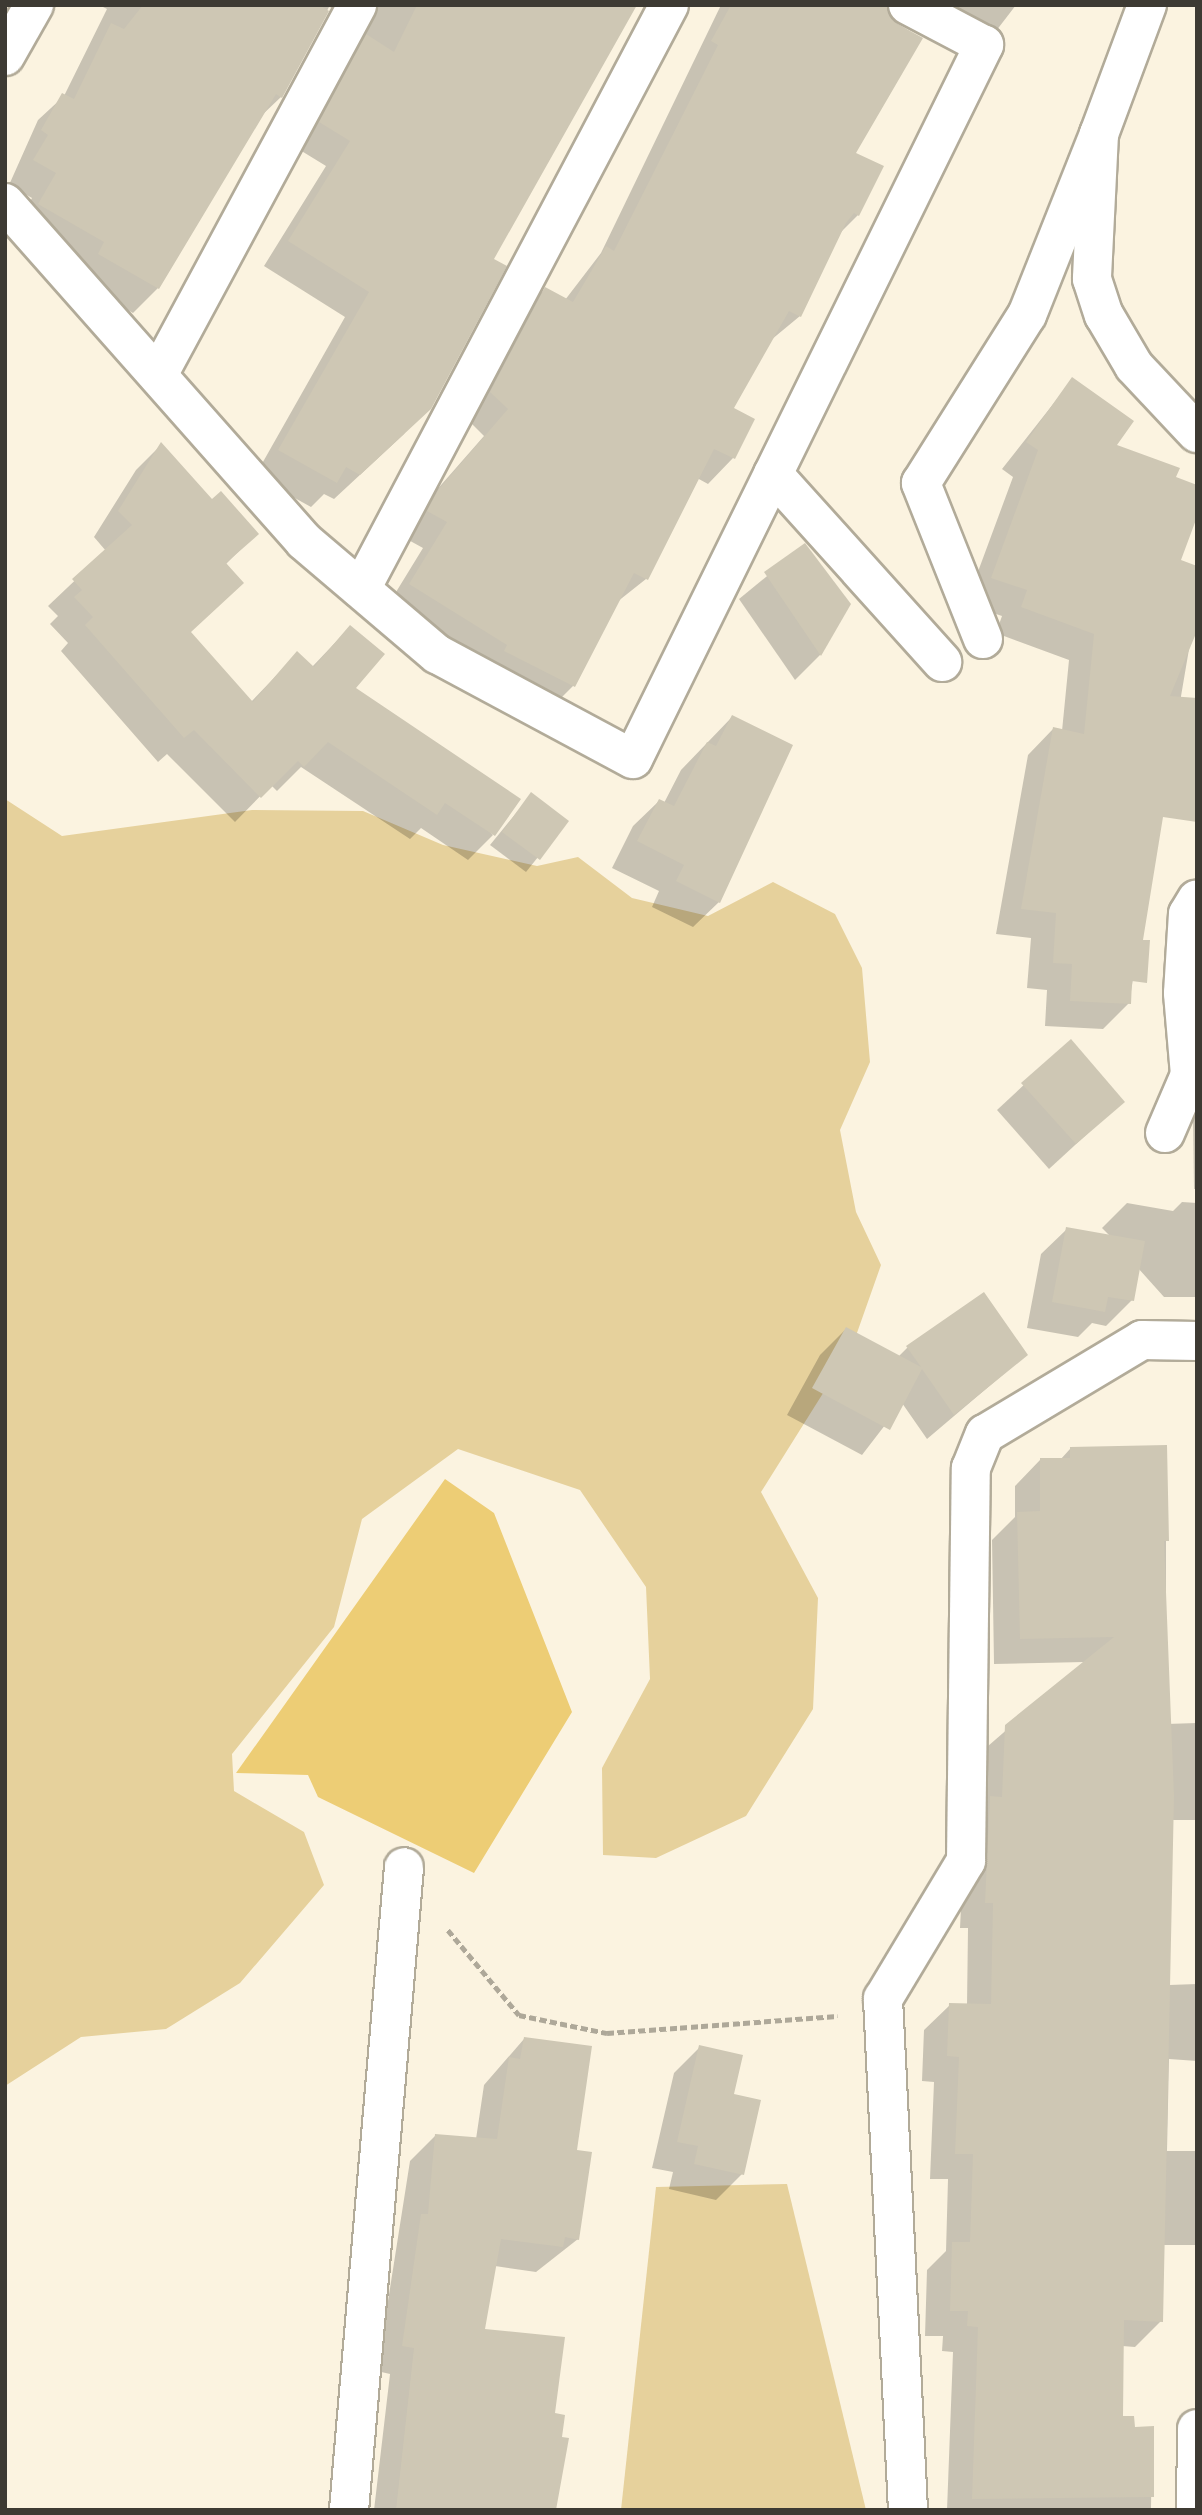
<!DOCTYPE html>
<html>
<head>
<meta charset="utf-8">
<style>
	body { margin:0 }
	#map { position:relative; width:1202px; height:2515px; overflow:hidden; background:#fbf3e0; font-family:"Roboto Condensed",sans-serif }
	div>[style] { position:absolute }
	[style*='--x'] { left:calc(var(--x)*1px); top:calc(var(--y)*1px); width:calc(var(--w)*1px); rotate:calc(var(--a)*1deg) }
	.green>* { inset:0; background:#e6d19c }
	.water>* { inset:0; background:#edcd75 }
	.shadow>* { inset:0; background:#0003 }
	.building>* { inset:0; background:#cec7b4 }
	.path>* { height:4.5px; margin-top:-2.25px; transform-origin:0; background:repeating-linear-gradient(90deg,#aea899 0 7px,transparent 0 10.5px) }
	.roads { filter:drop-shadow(2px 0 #b2ab99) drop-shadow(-2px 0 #b2ab99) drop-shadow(0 2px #b2ab99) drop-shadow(0 -2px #b2ab99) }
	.street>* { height:38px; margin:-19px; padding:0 19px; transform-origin:19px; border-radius:19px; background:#fff }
	.secondary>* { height:38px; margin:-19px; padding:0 19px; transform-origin:19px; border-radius:19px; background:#fff }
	span { translate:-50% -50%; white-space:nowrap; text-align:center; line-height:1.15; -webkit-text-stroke:7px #fff; paint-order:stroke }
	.frame { position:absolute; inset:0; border:7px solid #3d3a33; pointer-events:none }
</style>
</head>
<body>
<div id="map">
	<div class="green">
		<i style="clip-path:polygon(5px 799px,62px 836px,252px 810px,363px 811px,443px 845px,537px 866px,578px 857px,632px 898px,708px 916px,773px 882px,835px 914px,862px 968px,870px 1062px,840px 1130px,856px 1212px,881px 1265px,852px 1347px,761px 1492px,818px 1598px,813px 1709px,746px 1816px,656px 1858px,603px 1855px,602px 1768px,650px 1679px,646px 1587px,580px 1490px,458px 1449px,362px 1519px,334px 1627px,232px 1754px,234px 1791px,304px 1832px,324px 1885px,240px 1983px,166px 2029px,81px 2037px,5px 2086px)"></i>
		<i style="clip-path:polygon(787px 2184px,866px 2510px,621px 2510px,656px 2187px)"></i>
	</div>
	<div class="water">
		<i style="clip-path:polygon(445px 1479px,494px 1513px,572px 1712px,474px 1873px,318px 1797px,308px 1775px,236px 1773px)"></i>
	</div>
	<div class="shadow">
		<i style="clip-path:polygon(99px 5px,633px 5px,491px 260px,404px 434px,334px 499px,324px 494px,311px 507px,255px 476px,345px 317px,264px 266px,326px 166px,295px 147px,343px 11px,329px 7px,281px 97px,260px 117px,158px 288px,133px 313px,74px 279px,14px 230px,32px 198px,9px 185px,38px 120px,64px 96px,107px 9px)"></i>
		<i style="clip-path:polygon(721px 5px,1016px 5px,983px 48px,888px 9px,888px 18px,921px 38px,854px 154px,858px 215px,840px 233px,800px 316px,771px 340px,732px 408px,753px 419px,733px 458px,708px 484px,697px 478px,646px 579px,617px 602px,573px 686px,548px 711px,385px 610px,423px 548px,403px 537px,413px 517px,484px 436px,466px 418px,520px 314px,545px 289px,565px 300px,601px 253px)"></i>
		<i style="clip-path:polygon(1072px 380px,1114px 446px,1174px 477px,1178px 561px,1197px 602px,1129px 1003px,1103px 1029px,1045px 1026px,1047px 990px,1027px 988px,1031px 938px,996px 934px,1028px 755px,1053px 729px,1062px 731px,1069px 660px,996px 633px,1002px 616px,966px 604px,1013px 477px,1002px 469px)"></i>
		<i style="clip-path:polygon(161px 445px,212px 501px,257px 533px,225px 565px,190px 633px,251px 702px,297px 654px,312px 667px,350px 627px,353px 688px,493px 835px,468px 860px,421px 828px,410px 839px,301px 767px,277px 791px,271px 785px,235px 822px,167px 754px,158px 762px,61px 651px,68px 643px,50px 624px,58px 616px,48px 606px,106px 551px,94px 537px,136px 470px)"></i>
		<i style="clip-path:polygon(805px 545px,849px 604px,820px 655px,795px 680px,739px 599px)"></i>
		<i style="clip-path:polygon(732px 717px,719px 902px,693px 927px,652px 907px,659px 891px,612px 868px,633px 826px,659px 801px,664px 803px,681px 770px)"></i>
		<i style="clip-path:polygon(531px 795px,567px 821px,526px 872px,490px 845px)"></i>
		<i style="clip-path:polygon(1070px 1042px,1123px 1101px,1049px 1169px,997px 1110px)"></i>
		<i style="clip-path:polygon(1197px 1112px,1197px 1189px,1194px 1189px,1193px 1116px)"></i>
		<i style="clip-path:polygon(1182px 1202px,1197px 1203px,1197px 1297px,1164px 1297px,1138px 1268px,1132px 1300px,1106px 1326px,1092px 1323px,1078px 1337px,1027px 1328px,1041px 1254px,1067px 1229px,1110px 1236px,1102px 1228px,1127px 1203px,1173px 1211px)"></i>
		<i style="clip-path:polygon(846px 1329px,898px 1357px,907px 1348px,1026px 1355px,927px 1439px,902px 1403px,862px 1455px,787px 1415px,820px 1355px)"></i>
		<i style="clip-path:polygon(1166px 1447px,1166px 1724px,1197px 1723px,1197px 1820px,1169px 1820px,1169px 1985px,1197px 1984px,1197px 2061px,1169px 2059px,1167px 2151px,1197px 2151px,1197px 2245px,1163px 2245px,1161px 2321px,1135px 2347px,1122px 2346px,1122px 2418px,1133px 2429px,1152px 2428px,1151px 2510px,947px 2510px,953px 2352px,942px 2351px,943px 2336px,925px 2336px,927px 2270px,946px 2251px,948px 2179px,930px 2179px,934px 2082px,922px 2081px,924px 2030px,950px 2005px,967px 2005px,968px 1928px,960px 1928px,965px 1824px,980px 1753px,1085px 1662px,994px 1664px,992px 1540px,1015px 1517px,1015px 1486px,1040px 1460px,1060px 1460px,1070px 1449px)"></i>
		<i style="clip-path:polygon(524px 2039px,575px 2152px,578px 2239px,536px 2272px,495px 2266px,483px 2331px,553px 2414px,554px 2510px,374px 2510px,390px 2374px,377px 2371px,410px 2161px,436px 2135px,476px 2139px,484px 2085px)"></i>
		<i style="clip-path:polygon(700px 2047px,732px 2095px,742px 2174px,716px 2200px,669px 2189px,673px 2172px,652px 2168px,674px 2073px)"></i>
	</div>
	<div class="building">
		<i style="clip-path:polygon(143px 5px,319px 5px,329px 11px,282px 98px,276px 94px,159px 289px,98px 254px,104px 242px,38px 204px,56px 173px,33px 160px,48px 135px,41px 130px,62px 93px,74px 99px,111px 23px,124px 29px)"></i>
		<i style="clip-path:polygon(417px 5px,637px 5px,494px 259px,507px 266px,431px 409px,360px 475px,346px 467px,337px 483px,278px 450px,369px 292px,288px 241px,350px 141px,319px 122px,366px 34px,394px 52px)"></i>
		<i style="clip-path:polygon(731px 5px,886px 5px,897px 24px,923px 38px,856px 153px,884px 166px,859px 216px,854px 213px,846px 223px,801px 317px,789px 311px,734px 408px,755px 419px,735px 459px,714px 449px,648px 580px,634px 573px,575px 687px,504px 651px,507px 645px,409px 584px,447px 522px,427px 511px,438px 490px,508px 409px,490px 392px,545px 287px,573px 302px,606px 246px,614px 251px,718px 45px,711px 41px)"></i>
		<i style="clip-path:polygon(1072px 377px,1134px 421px,1117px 445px,1180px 468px,1176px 477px,1197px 485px,1197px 517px,1181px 560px,1197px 566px,1197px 631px,1170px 696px,1197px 698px,1197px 822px,1163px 817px,1143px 940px,1150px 940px,1147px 983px,1132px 981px,1131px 1004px,1070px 1001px,1072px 964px,1053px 963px,1056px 913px,1021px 909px,1053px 727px,1084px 734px,1094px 634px,1021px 607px,1027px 590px,991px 578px,1038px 450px,1026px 442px)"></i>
		<i style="clip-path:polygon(161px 442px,212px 499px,221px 491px,259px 534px,226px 563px,244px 583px,191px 632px,253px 702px,297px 651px,314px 667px,350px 625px,385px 654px,356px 688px,521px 799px,495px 836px,445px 803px,437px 815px,328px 742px,304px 767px,298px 761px,261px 798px,194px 730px,184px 738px,85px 625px,93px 617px,74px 597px,82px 590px,72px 579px,132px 525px,118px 511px)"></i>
		<i style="clip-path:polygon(805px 543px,851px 604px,821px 656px,764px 572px)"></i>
		<i style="clip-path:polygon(732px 715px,793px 745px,720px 903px,676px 881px,684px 865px,637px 841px,659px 799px,674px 806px,707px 742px,716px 746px)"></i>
		<i style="clip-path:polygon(531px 792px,569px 821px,540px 860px,502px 832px)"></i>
		<i style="clip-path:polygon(1071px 1039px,1125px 1102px,1076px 1144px,1021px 1083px)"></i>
		<i style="clip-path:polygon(1066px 1227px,1145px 1241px,1134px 1301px,1108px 1297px,1105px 1312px,1052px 1302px)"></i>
		<i style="clip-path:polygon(984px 1292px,1028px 1355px,954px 1415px,922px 1369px,890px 1430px,812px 1388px,846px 1327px,921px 1367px,906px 1346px)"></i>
		<i style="clip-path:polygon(1167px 1445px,1169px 1541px,1164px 1541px,1174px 1796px,1163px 2322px,1124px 2320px,1123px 2416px,1134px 2416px,1135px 2427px,1154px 2426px,1154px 2497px,972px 2499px,978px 2327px,967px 2326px,968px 2311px,950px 2311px,952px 2242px,970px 2242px,973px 2154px,955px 2154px,959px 2057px,947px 2056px,949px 2003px,991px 2004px,993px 1903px,985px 1903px,990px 1796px,1002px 1797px,1005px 1725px,1114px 1637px,1020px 1639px,1017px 1512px,1040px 1511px,1040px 1458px,1070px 1458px,1070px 1447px)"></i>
		<i style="clip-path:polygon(524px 2037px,592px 2046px,577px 2150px,592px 2152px,579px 2240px,565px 2237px,563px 2247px,501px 2239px,485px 2329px,565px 2337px,555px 2413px,565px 2415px,562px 2437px,569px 2438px,556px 2510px,396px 2510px,414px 2348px,402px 2346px,421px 2214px,428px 2214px,435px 2134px,497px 2139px,509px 2057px,520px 2059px)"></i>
		<i style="clip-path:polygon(699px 2045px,743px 2055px,734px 2094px,761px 2100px,744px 2175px,694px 2164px,698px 2146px,677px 2142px)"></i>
	</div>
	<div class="path">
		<i style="--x:448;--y:1930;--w:111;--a:50.1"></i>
		<i style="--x:519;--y:2015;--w:90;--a:11.6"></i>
		<i style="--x:607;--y:2033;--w:231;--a:-4.2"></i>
	</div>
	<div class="roads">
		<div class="street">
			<i style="--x:1147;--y:5;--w:138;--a:110.4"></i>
			<i style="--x:1099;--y:134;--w:145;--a:92.8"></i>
			<i style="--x:1092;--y:279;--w:38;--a:72"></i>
			<i style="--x:1104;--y:315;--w:59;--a:59.5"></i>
			<i style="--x:1134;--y:366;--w:92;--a:46.8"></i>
			<i style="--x:5;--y:56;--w:59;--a:-60.4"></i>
			<i style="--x:5;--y:203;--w:451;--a:48.5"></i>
			<i style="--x:304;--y:541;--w:175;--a:40.4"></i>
			<i style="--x:437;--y:654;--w:222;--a:28.2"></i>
			<i style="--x:633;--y:759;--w:796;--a:-63.82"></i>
			<i style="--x:984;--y:45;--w:86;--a:-152.2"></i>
			<i style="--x:158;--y:375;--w:420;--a:-61.7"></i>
			<i style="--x:773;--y:474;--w:253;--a:48"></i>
			<i style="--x:361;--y:589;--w:660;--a:-62.19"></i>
			<i style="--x:983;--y:639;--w:168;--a:-111.7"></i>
			<i style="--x:921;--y:483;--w:199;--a:-57.8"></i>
			<i style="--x:1027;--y:315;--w:195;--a:-68.3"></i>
			<i style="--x:1165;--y:1133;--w:63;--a:-66.7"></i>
			<i style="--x:1190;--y:1075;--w:82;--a:-94.9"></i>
			<i style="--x:1183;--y:993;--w:79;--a:-86.4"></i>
			<i style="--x:1188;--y:914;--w:17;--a:-59"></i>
			<i style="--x:349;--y:2510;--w:645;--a:-85.11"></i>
			<i style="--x:908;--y:2510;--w:512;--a:-92.8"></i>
			<i style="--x:883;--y:1999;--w:161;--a:-59"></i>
			<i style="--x:966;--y:1861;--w:393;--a:-89.3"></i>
			<i style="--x:971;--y:1468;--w:37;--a:-68"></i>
			<i style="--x:985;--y:1434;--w:183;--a:-30.9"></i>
			<i style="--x:1142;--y:1340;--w:55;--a:1"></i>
		</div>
		<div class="secondary">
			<i style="--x:1196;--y:2510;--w:81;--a:-89.3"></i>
		</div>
	</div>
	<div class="frame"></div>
</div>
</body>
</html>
